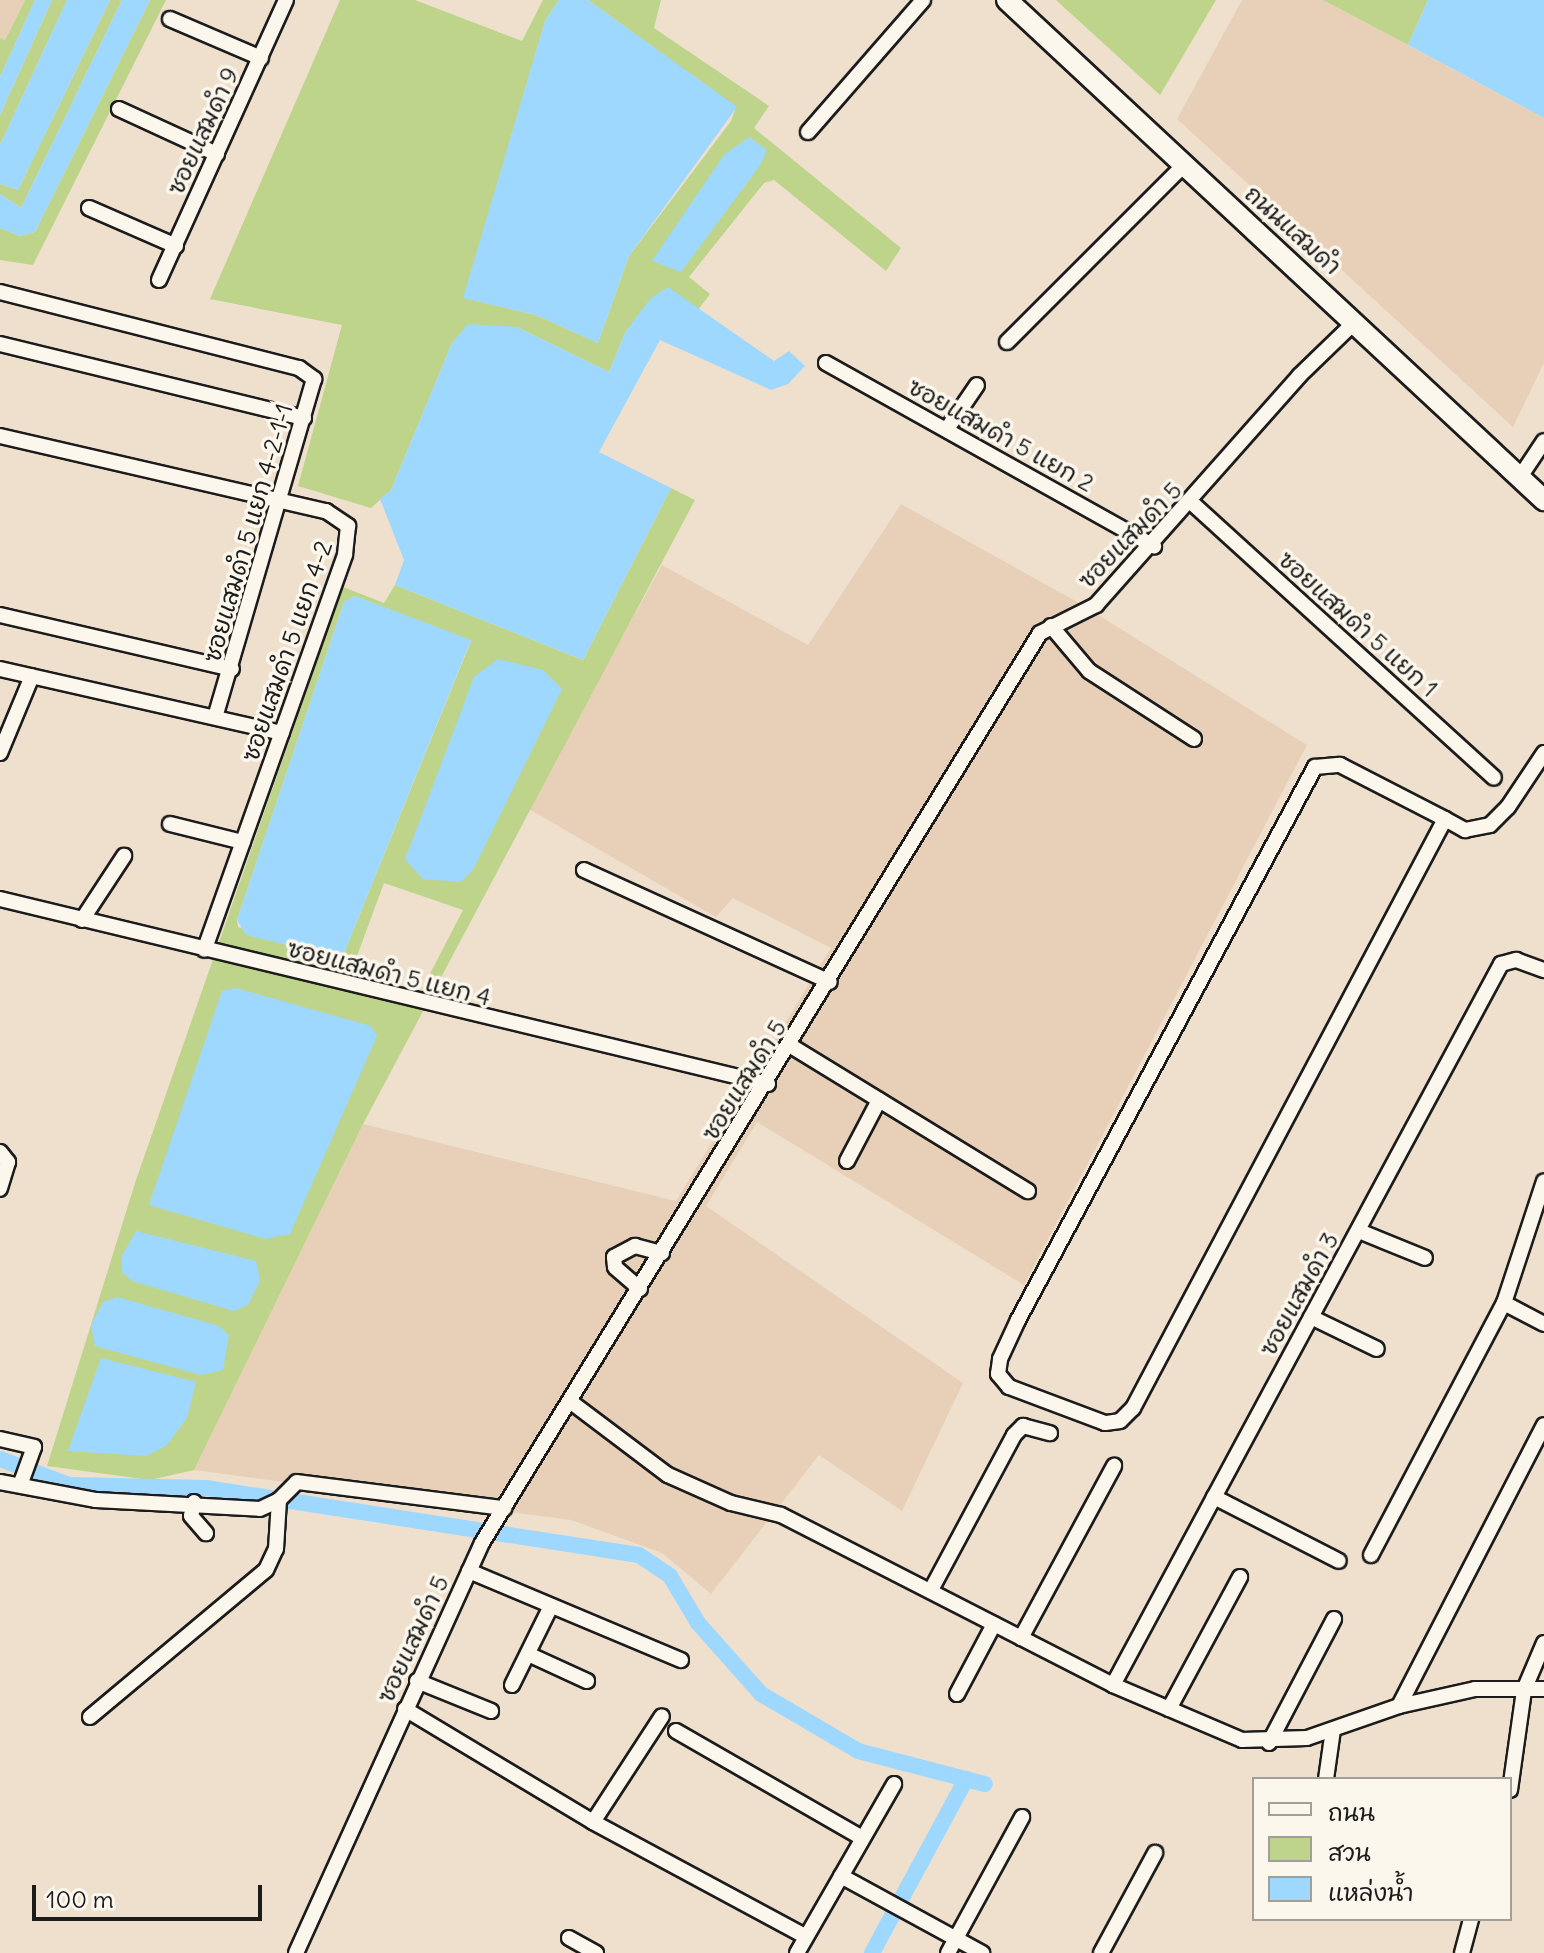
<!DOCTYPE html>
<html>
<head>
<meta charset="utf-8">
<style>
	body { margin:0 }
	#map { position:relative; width:1544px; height:1953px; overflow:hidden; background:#efe0cd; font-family:Delius,"Playpen Sans Thai",sans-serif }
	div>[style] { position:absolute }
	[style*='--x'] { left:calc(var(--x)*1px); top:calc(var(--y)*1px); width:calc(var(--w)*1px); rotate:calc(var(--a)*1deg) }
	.built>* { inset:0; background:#e7d0b7 }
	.green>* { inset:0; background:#bdd48a }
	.water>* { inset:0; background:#9ed8ff }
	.canal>* { height:16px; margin:-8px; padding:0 8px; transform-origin:8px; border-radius:8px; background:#9ed8ff }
	.roads { filter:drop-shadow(2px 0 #1c1c1c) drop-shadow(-2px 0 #1c1c1c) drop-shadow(0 2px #1c1c1c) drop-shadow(0 -2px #1c1c1c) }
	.street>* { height:14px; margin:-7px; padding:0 7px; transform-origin:7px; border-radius:7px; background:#fbf7ec }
	.secondary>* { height:20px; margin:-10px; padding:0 10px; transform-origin:10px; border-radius:10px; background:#fbf7ec }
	span { translate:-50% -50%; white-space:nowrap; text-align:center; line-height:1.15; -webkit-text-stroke:7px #fbf7ec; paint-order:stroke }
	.street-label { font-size:24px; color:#1c1c1c }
	.legend { position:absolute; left:1252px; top:1777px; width:260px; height:144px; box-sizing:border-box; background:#fbf7ec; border:2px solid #a29f99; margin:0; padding:10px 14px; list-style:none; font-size:24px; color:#1c1c1c }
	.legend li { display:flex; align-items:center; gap:16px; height:40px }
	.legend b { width:40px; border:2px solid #a29f99 }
	.scale { position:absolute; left:32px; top:1885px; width:230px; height:36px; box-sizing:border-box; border:4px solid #1c1c1c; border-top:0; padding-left:10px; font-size:24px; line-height:28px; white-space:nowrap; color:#1c1c1c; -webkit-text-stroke:6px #fbf7ec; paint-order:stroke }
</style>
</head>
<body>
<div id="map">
	<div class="built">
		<i style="clip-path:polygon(0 0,25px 0,5px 40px,0 38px)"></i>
		<i style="clip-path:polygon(1242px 0,1323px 0,1544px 118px,1544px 363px,1513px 427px,1177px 119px)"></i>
		<i style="clip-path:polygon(901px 504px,1079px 603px,1307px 745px,1024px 1285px,757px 1122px,706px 1206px,963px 1383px,902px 1511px,819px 1455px,711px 1594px,662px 1553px,571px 1520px,194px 1470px,363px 1124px,676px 1201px,831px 948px,733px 898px,716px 917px,527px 808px,662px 565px,808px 645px)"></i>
	</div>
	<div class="green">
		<i style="clip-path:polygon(25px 0,35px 0,0 77px,0 38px,5px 40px)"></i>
		<i style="clip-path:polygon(52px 0,67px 0,0 145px,0 115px)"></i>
		<i style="clip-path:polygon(110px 0,122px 0,21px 208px,0 194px,0 184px,18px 190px)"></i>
		<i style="clip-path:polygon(150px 0,166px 0,33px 265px,0 260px,0 228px,20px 236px,35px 232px)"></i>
		<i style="clip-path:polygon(340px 0,415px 0,522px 41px,543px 0,559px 0,545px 21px,464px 298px,536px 315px,598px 343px,629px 256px,731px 121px,736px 107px,588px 0,661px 0,654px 28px,769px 106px,754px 128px,901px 248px,886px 271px,774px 180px,764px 183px,689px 277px,710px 294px,698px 310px,668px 288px,626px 331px,609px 372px,517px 327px,452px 343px,391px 490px,371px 508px,298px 486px,342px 325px,210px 299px)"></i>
		<i style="clip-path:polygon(1056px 0,1216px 0,1160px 95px)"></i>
		<i style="clip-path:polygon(1323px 0,1428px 0,1408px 45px)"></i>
		<i style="clip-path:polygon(evenodd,671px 488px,695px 500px,363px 1124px,194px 1470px,150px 1480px,47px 1466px,136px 1180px,343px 587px,384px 603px,395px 585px,583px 660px,671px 488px,355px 596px,471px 641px,342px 958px,238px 927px,237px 920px,344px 602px,355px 596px,671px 488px,384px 883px,463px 910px,419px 995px,350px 975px,384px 883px)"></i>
	</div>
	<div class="water">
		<i style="clip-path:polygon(35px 0,52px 0,0 115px,0 77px)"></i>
		<i style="clip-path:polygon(67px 0,110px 0,18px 190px,0 184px,0 145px)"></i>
		<i style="clip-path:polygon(122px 0,150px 0,35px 232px,20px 236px,0 228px,0 194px,21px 208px)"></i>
		<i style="clip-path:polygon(559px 0,588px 0,737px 107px,629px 256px,598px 343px,536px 315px,463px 298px,545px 21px)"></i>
		<i style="clip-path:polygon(1428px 0,1544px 0,1544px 118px,1408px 45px)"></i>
		<i style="clip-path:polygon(749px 137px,767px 150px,761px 164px,681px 272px,652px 261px,724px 155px)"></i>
		<i style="clip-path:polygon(668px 287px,774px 361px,789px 351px,805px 366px,788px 384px,771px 390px,660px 340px,599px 452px,671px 488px,583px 660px,395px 585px,404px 560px,380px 499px,391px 490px,452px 343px,468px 324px,517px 327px,609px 372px,626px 331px,651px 298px)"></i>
		<i style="clip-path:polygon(355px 596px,471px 640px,342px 958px,246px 935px,237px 920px,344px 602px)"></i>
		<i style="clip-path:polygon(498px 659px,543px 670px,562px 689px,473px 870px,461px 882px,423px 879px,405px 860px,474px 677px)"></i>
		<i style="clip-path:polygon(236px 988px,371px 1026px,377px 1036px,290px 1234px,265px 1239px,149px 1205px,222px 991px)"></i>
		<i style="clip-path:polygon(136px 1231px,256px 1261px,260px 1281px,248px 1305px,234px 1311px,132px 1281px,122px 1272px,122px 1256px)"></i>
		<i style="clip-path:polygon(117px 1297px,219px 1326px,229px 1335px,223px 1370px,201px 1375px,95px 1346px,91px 1325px,103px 1302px)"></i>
		<i style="clip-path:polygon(101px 1358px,196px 1382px,187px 1418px,166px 1446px,146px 1456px,68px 1451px)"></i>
	</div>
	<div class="canal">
		<i style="--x:0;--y:1459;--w:74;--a:20.6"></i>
		<i style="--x:69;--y:1485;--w:137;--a:1.3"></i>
		<i style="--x:206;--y:1488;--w:438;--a:8.8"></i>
		<i style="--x:639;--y:1555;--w:37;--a:34"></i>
		<i style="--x:670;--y:1576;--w:55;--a:59.2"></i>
		<i style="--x:698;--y:1623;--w:95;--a:48.4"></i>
		<i style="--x:761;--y:1694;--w:113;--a:30.4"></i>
		<i style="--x:858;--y:1751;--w:131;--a:14.6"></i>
		<i style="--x:872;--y:1953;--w:198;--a:-61.6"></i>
	</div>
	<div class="roads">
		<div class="street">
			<i style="--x:170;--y:19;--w:99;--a:23.2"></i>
			<i style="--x:119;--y:109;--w:108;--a:24.7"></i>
			<i style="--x:808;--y:132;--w:175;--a:-48.9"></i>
			<i style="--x:89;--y:208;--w:95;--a:23.6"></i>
			<i style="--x:159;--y:280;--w:307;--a:-65.6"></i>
			<i style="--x:0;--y:292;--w:309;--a:14.3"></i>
			<i style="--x:299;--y:368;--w:19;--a:36"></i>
			<i style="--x:314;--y:379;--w:352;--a:106.3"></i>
			<i style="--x:1007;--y:342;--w:247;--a:-45"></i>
			<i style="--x:0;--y:344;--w:313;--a:13.7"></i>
			<i style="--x:826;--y:363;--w:376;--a:29.2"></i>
			<i style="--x:947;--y:429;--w:53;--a:-55.7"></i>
			<i style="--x:0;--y:436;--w:335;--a:13"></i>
			<i style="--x:326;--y:511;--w:27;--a:34"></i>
			<i style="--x:348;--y:526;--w:29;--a:96"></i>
			<i style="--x:345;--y:555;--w:419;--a:109.6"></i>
			<i style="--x:1520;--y:477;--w:43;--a:-56.3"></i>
			<i style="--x:1192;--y:503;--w:408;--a:42.3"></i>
			<i style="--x:0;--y:615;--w:238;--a:13.1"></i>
			<i style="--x:1051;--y:626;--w:59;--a:49.8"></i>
			<i style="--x:1089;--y:671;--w:125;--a:32.9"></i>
			<i style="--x:0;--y:669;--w:289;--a:12.8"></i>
			<i style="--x:0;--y:753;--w:83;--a:-67.4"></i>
			<i style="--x:1445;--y:819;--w:667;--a:117.91"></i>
			<i style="--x:1133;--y:1408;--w:18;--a:135"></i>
			<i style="--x:1120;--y:1421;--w:15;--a:172"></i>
			<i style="--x:1105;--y:1423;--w:103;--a:-159.4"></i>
			<i style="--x:1009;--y:1387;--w:17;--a:-130"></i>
			<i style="--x:998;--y:1374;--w:15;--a:-82"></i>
			<i style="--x:1000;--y:1359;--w:43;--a:-65.2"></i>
			<i style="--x:1018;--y:1320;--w:628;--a:-61.76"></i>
			<i style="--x:1315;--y:767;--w:25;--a:-5"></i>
			<i style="--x:1340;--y:765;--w:118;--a:27.2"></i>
			<i style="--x:1445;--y:819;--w:23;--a:29"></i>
			<i style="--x:1465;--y:830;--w:25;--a:-11"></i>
			<i style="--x:1490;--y:825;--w:25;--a:-45"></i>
			<i style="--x:1508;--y:807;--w:65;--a:-56.3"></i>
			<i style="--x:170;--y:824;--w:75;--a:13.9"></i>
			<i style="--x:584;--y:870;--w:270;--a:24.5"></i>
			<i style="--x:0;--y:899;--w:790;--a:13.54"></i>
			<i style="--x:82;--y:920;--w:77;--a:-56.7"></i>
			<i style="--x:791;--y:1046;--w:278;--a:31.5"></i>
			<i style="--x:0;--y:1152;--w:13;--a:51"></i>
			<i style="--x:8;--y:1162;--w:28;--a:107"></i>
			<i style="--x:847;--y:1161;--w:69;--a:-62.3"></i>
			<i style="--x:1359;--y:1231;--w:71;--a:22.2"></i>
			<i style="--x:640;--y:1289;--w:33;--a:-139"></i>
			<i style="--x:615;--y:1267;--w:10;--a:-96"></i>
			<i style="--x:614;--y:1257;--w:24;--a:-28"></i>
			<i style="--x:635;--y:1246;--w:28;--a:15"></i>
			<i style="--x:1504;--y:1303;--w:45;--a:27.7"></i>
			<i style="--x:1311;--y:1317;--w:73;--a:25.9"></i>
			<i style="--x:571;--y:1402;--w:121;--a:37"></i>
			<i style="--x:668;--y:1475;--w:69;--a:24"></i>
			<i style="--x:731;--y:1503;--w:51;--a:13.5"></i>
			<i style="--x:781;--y:1515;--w:373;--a:27.1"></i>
			<i style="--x:1113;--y:1685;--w:140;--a:23.1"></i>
			<i style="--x:1242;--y:1740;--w:65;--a:-1.8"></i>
			<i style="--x:1307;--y:1738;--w:97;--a:-19.2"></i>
			<i style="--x:1399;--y:1706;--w:78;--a:-12.6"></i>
			<i style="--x:1475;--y:1689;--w:69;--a:0"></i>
			<i style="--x:0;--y:1439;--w:35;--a:13"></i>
			<i style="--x:34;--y:1447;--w:37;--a:110"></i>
			<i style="--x:0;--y:1482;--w:98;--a:10.6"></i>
			<i style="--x:96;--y:1500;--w:164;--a:3.1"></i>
			<i style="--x:260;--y:1509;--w:21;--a:-25"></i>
			<i style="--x:1214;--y:1497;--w:140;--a:27.1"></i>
			<i style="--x:194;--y:1502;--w:14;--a:102"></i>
			<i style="--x:191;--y:1516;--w:23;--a:49"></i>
			<i style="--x:1371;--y:1555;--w:285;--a:-62.2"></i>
			<i style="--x:1504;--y:1303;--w:128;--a:-71.8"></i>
			<i style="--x:469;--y:1571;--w:230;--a:22.8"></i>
			<i style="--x:931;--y:1590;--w:176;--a:-61.8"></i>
			<i style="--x:1014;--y:1435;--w:13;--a:-45"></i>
			<i style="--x:1023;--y:1426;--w:28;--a:15"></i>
			<i style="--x:1021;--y:1638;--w:196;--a:-61.6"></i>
			<i style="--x:528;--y:1654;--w:65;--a:24.6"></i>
			<i style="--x:417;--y:1681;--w:80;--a:22.1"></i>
			<i style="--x:512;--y:1685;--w:88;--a:-63.7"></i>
			<i style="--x:1113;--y:1685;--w:819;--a:-61.71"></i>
			<i style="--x:1501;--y:964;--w:16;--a:-15"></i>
			<i style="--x:1516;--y:960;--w:30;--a:20"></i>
			<i style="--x:957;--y:1694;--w:79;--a:-62.1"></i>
			<i style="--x:1399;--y:1706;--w:316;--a:-62.7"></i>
			<i style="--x:405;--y:1709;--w:219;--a:31"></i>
			<i style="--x:593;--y:1822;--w:241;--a:28.3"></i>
			<i style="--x:1169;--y:1709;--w:150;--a:-61.7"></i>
			<i style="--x:90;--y:1717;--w:229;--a:-39.9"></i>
			<i style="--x:266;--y:1570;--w:23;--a:-65"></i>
			<i style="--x:276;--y:1549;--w:49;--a:-86.5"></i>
			<i style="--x:279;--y:1500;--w:25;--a:-45"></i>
			<i style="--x:297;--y:1482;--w:209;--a:7.2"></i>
			<i style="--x:676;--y:1731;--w:215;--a:29.9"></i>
			<i style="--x:1269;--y:1743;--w:140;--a:-62.3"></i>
			<i style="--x:1326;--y:1779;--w:49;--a:-81.9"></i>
			<i style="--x:1510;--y:1790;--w:101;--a:-82"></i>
			<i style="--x:1524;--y:1690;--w:51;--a:-66.9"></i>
			<i style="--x:593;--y:1822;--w:126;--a:-56.9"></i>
			<i style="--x:841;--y:1876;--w:161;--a:28.6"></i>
			<i style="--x:569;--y:1938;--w:31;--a:29"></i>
			<i style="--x:296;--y:1953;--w:450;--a:-65.6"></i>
			<i style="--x:482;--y:1543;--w:1067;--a:-58.48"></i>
			<i style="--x:1040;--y:633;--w:63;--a:-26.6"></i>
			<i style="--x:1096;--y:605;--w:306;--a:-48.4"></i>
			<i style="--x:1299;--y:376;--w:78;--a:-44"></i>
			<i style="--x:797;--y:1953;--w:195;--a:-60.1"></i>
			<i style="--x:948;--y:1953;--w:155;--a:-61.4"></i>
			<i style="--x:1101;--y:1953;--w:114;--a:-61.6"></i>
			<i style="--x:1462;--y:1953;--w:35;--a:-75"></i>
		</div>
		<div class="secondary">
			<i style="--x:1007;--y:0;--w:734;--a:42.96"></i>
		</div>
	</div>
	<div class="street-label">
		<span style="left:203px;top:131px;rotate:-65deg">ซอยแสมดำ 9</span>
		<span style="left:1293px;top:230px;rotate:42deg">ถนนแสมดำ</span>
		<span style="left:1001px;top:435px;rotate:29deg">ซอยแสมดำ 5 แยก 2</span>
		<span style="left:248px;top:533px;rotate:-74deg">ซอยแสมดำ 5 แยก 4-2-1-1</span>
		<span style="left:1130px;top:535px;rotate:-46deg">ซอยแสมดำ 5</span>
		<span style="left:1358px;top:624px;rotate:42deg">ซอยแสมดำ 5 แยก 1</span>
		<span style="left:287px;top:651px;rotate:-71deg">ซอยแสมดำ 5 แยก 4-2</span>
		<span style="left:389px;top:973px;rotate:14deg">ซอยแสมดำ 5 แยก 4</span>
		<span style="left:744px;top:1080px;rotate:-58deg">ซอยแสมดำ 5</span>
		<span style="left:1299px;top:1294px;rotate:-61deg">ซอยแสมดำ 3</span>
		<span style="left:413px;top:1639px;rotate:-65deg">ซอยแสมดำ 5</span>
	</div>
	<ul class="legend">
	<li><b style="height:10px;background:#fbf7ec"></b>ถนน</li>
	<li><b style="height:22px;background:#bdd48a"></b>สวน</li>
	<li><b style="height:22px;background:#9ed8ff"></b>แหล่งน้ำ</li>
	</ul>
	<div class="scale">100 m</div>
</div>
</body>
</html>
